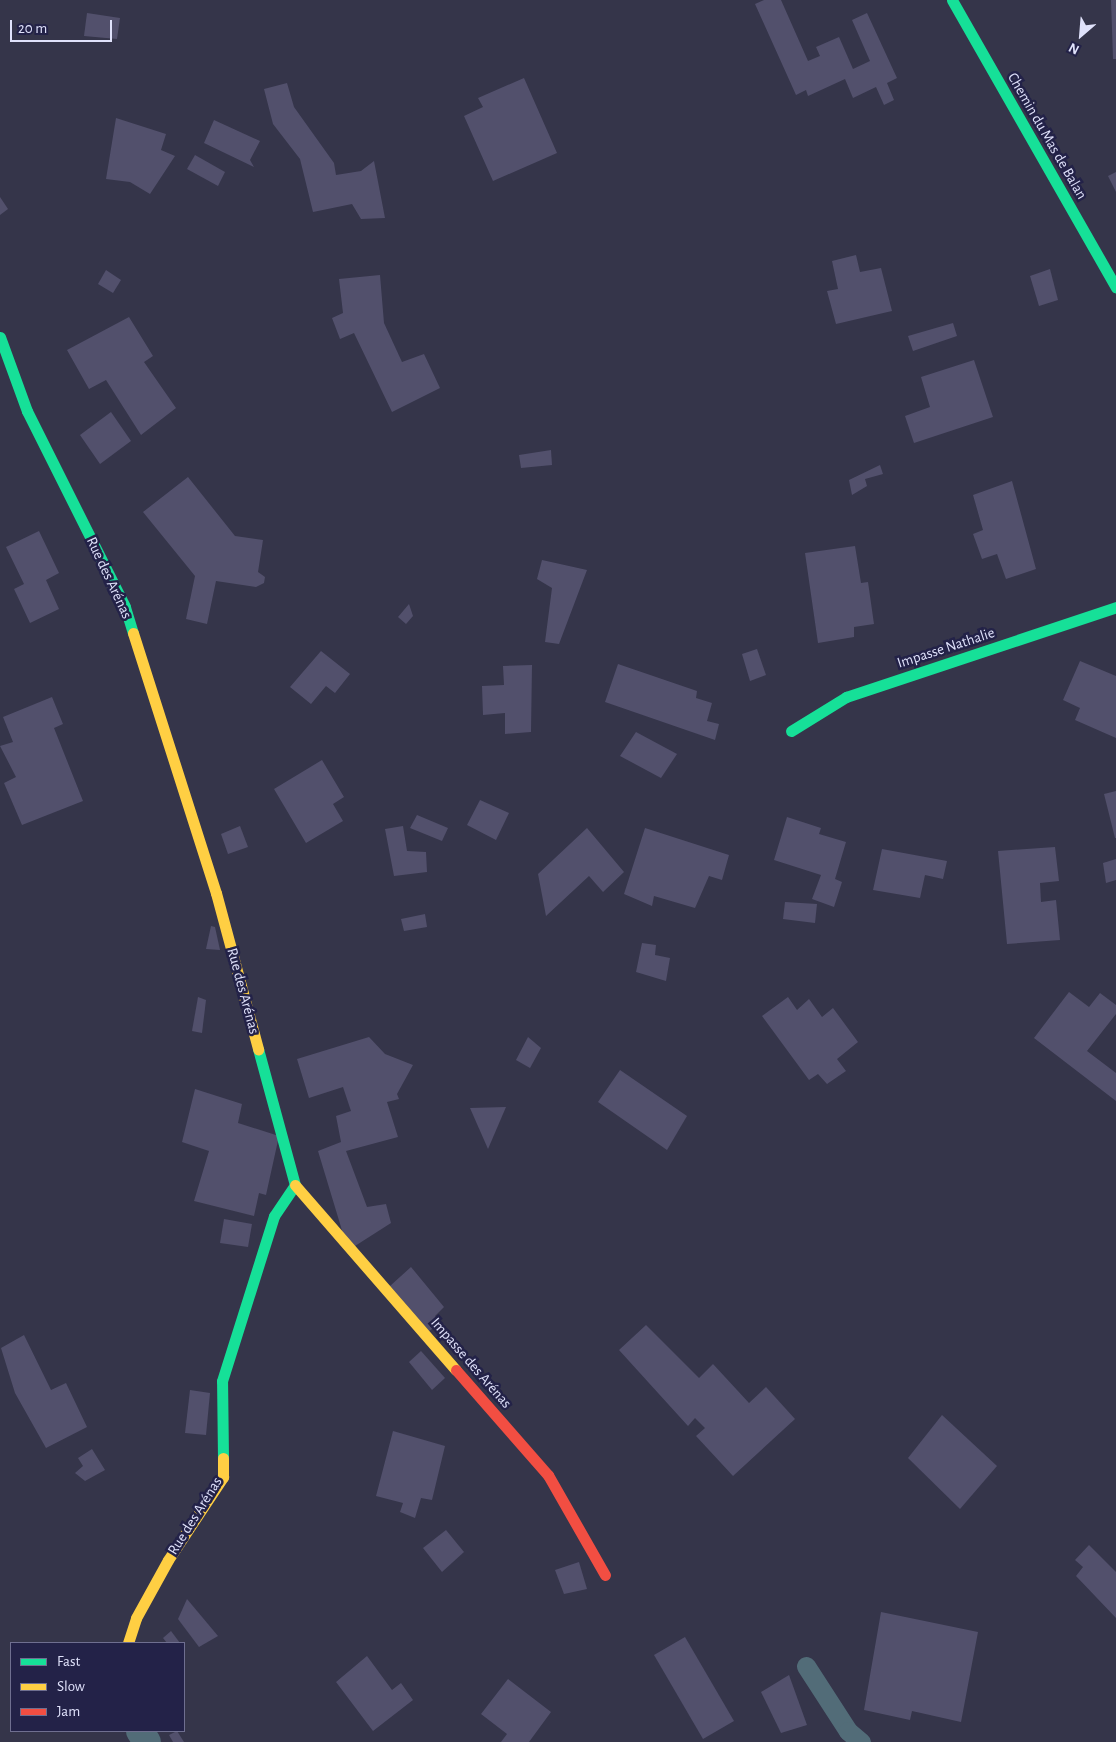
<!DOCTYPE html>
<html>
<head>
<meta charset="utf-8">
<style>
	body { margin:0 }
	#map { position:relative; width:1116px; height:1742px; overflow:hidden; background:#35354a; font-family:"Alegreya Sans",sans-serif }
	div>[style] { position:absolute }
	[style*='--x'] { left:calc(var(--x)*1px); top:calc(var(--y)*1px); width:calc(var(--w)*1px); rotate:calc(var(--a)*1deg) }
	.building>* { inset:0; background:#52506c }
	.lane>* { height:19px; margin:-9.5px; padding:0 9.5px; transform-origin:9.5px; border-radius:9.5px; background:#526c78 }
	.street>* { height:28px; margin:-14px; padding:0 14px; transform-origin:14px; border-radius:14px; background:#526c78 }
	.fast>* { height:11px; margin:-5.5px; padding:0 5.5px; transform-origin:5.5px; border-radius:5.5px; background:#16e098 }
	.slow>* { height:11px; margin:-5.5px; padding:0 5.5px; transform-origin:5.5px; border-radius:5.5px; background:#ffcf43 }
	.jam>* { height:11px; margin:-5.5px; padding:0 5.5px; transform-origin:5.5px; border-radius:5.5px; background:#f24e42 }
	span { translate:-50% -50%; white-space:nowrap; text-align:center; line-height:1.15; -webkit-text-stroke:5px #232248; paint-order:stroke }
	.street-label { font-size:15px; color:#e0e2fb }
	.legend { position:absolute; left:10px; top:1642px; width:175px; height:90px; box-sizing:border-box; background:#232248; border:1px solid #6f6f90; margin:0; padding:6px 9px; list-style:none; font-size:15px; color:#e0e2fb }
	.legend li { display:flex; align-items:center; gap:10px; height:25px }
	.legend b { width:25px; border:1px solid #6f6f90 }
	.north { position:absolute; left:1056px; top:10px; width:50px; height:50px; -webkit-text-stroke:4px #232248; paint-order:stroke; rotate:207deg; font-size:14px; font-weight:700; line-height:20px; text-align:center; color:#e0e2fb }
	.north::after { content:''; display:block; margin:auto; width:18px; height:22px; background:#e0e2fb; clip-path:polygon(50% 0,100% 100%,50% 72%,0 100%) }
	.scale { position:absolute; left:10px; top:20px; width:102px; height:22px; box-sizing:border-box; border:2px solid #e0e2fb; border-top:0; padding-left:6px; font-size:15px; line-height:18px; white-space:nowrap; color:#e0e2fb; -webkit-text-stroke:4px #232248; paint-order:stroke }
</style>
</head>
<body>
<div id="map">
	<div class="building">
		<i style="clip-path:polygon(764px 0,781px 0,808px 61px,820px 56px,816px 47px,839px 37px,853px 69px,870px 61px,852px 20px,867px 13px,897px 78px,887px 83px,894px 100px,884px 105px,876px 87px,853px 98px,845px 79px,808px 96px,806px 90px,796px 95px,755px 4px)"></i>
		<i style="clip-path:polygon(1111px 0,1116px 0,1116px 59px,1113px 59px)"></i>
		<i style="clip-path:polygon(87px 13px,120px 18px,117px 39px,84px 36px)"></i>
		<i style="clip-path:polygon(524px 78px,557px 153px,493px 181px,464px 116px,483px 107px,478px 98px)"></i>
		<i style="clip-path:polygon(287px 83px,294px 107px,334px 163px,336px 175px,361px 171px,374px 161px,385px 218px,361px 219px,352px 204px,313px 212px,300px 159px,273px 124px,264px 89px)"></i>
		<i style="clip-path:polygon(116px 118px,166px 134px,161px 150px,175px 156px,150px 194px,130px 182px,106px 179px)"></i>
		<i style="clip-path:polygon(214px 120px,260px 141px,250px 160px,254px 167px,204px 143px)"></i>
		<i style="clip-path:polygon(195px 155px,225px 172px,218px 186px,187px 169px)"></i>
		<i style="clip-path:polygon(1116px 172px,1116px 192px,1108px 176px)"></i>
		<i style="clip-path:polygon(0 197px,8px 209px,0 215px)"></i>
		<i style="clip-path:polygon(856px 255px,860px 272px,881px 268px,892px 311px,836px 324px,827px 291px,838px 289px,832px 261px)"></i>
		<i style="clip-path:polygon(1050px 269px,1058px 300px,1039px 306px,1030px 276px)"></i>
		<i style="clip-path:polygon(106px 270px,121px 280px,113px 293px,98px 284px)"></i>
		<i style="clip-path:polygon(380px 275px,384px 323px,402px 362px,424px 354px,440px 388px,392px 412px,354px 333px,340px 339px,332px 318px,343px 313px,339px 279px)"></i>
		<i style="clip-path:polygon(129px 317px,153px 356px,144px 362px,176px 408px,141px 435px,106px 380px,89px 389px,67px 350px)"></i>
		<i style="clip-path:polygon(953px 323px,957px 336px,913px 351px,908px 336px)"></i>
		<i style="clip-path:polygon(974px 360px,993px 417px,914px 443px,905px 416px,930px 407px,921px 377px)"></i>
		<i style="clip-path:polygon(111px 412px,131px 441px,100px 464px,80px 435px)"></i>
		<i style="clip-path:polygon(551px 450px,552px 465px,521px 468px,519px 455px)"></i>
		<i style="clip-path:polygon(880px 465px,883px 474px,865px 479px,867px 486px,852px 495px,849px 480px)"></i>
		<i style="clip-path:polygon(188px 477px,235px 536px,263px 540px,258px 572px,265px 577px,264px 583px,256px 587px,216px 581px,207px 624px,186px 619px,195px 576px,143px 512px)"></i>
		<i style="clip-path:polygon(1012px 481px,1036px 569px,1006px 579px,997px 554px,982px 559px,973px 534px,983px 530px,973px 495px)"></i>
		<i style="clip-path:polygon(39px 531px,59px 573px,46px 580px,59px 609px,30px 623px,14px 589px,24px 584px,6px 547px)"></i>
		<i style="clip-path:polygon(855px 546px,861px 583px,868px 582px,874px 624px,854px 627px,854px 637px,818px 643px,805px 553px)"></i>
		<i style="clip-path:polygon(542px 560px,587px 570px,559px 644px,545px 642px,552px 588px,537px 579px)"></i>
		<i style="clip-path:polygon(409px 604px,413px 616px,406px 624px,398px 617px)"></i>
		<i style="clip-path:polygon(757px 649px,766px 675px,750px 681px,742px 654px)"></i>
		<i style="clip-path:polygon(321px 651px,350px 674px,335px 693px,326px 686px,311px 704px,290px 687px)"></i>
		<i style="clip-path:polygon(1080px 661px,1116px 676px,1116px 738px,1075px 720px,1080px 708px,1063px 700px)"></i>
		<i style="clip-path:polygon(618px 664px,697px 691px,696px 698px,712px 703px,707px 721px,719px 724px,715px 740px,605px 702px)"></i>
		<i style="clip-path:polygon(532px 665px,531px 732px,505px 734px,505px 713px,483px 715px,482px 686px,504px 685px,503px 666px)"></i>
		<i style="clip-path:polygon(52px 697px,63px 724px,54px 728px,83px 801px,22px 825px,4px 783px,16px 777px,0 746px,13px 742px,3px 717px)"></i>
		<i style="clip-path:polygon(636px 732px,677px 754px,661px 778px,620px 756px)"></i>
		<i style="clip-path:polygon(322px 760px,344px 797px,333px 804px,343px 821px,306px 843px,274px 789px)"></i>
		<i style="clip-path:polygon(1116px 791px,1116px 838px,1115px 838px,1104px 794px)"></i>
		<i style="clip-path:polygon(480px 800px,509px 813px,496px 840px,467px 825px)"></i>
		<i style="clip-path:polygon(417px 815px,448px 828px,442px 841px,410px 828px)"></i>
		<i style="clip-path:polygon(787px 817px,821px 828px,819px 834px,846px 842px,835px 879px,842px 882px,834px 907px,812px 899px,821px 875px,774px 860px)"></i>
		<i style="clip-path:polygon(240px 826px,248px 847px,228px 854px,221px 834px)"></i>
		<i style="clip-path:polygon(403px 826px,407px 851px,426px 852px,427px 872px,394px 876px,385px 829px)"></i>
		<i style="clip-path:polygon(587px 828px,624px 872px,603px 892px,589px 876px,546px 916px,538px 874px)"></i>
		<i style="clip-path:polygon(645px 828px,729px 855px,722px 880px,709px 876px,695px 908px,654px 896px,652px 906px,624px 894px)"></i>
		<i style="clip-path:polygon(1055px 847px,1059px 881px,1040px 883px,1041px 902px,1056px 900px,1060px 940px,1007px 944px,998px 851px)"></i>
		<i style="clip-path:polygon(882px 849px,947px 861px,943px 879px,925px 875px,920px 898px,873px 890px)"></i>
		<i style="clip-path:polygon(1116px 859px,1116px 880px,1106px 883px,1103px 863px)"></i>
		<i style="clip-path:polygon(785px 902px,817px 904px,815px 923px,783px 919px)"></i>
		<i style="clip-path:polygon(425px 914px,427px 927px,404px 931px,401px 919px)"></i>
		<i style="clip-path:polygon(211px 926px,215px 927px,220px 950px,206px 949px)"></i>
		<i style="clip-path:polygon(642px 943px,656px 945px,655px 955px,670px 958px,666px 981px,636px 972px)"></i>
		<i style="clip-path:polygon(1069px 992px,1089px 1007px,1100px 993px,1116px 1005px,1116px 1014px,1087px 1051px,1116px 1073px,1116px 1101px,1034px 1038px)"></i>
		<i style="clip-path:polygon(198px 997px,206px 1000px,202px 1033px,192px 1031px)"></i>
		<i style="clip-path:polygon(788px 997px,797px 1010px,809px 999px,822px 1017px,833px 1008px,858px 1042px,837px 1059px,846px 1071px,827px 1084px,818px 1074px,809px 1080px,762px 1016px)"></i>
		<i style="clip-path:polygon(369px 1037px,385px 1054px,413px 1065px,397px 1094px,399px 1099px,387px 1102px,398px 1137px,346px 1151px,367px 1207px,386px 1204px,391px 1223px,355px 1246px,344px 1237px,318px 1151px,341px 1142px,336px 1116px,351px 1111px,343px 1087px,309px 1098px,297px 1059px)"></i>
		<i style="clip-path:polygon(528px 1037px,541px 1048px,530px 1068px,516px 1060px)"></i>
		<i style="clip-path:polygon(620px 1070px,687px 1116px,667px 1150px,598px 1102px)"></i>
		<i style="clip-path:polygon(195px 1089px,242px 1104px,238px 1123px,279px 1136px,266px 1195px,259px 1193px,254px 1216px,194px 1201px,209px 1151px,182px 1142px)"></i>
		<i style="clip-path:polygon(506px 1107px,488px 1149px,470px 1108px)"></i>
		<i style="clip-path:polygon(224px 1219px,252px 1224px,248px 1247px,220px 1243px)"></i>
		<i style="clip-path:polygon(411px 1267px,444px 1307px,435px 1316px,441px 1323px,429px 1331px,390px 1286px)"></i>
		<i style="clip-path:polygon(646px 1325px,699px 1378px,713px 1364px,749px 1403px,766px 1387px,795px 1419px,733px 1476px,696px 1436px,705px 1428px,695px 1418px,688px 1426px,619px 1350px)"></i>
		<i style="clip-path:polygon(24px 1335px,51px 1390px,66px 1383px,87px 1427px,46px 1448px,15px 1393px,1px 1348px)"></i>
		<i style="clip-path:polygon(421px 1351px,445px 1378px,432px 1390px,409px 1362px)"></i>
		<i style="clip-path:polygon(190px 1390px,210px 1393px,206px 1435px,185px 1433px)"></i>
		<i style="clip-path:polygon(942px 1415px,997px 1466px,960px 1509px,908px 1458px)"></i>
		<i style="clip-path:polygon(393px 1431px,445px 1446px,432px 1500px,421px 1498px,415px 1518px,400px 1512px,403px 1503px,376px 1496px)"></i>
		<i style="clip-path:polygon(92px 1449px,105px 1470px,85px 1481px,75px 1473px,83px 1466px,78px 1458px)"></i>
		<i style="clip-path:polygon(446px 1530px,464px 1552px,442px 1572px,423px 1548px)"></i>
		<i style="clip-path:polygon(1089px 1545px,1116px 1572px,1116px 1618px,1076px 1576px,1083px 1567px,1075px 1560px)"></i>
		<i style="clip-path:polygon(579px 1562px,587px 1589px,564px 1594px,555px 1570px)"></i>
		<i style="clip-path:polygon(187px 1599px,218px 1636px,199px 1647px,178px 1619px)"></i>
		<i style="clip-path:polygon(881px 1612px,978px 1632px,961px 1722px,912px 1711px,910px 1720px,864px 1710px)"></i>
		<i style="clip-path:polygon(171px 1631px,180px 1643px,167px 1643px,163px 1638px)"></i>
		<i style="clip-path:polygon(685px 1637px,734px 1721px,703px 1739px,654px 1655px)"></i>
		<i style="clip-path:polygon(367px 1656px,392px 1690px,401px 1683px,413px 1700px,373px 1731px,336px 1682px)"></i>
		<i style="clip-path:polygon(789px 1675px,807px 1725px,781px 1733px,761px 1692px)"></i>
		<i style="clip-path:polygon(508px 1679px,551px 1712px,529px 1742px,501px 1742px,507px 1734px,481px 1714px)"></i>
		<i style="clip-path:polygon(177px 1731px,184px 1742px,173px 1742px,169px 1735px)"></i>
	</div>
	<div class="lane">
		<i style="--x:806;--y:1666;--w:77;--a:57.1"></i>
		<i style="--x:848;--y:1731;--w:17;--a:40"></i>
	</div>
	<div class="street">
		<i style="--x:140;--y:1731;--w:13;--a:58"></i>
	</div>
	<div class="fast">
		<i style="--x:952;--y:0;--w:331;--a:60.3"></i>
		<i style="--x:0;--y:337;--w:79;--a:70"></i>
		<i style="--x:27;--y:411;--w:219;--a:63.4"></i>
		<i style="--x:125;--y:607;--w:27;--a:73"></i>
		<i style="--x:791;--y:731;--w:65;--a:-31.7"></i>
		<i style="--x:846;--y:697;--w:285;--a:-18.4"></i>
		<i style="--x:223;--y:1458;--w:77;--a:-90.7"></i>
		<i style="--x:222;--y:1381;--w:173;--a:-72.5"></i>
		<i style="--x:274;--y:1216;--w:37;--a:-56"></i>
		<i style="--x:295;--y:1185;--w:141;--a:-105.2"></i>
	</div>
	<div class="slow">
		<i style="--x:133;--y:633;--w:273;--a:72.3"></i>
		<i style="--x:216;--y:893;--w:162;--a:74.9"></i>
		<i style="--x:295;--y:1185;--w:245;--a:49"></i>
		<i style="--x:128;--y:1643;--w:26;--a:-72"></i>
		<i style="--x:136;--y:1618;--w:66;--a:-61.1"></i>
		<i style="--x:168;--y:1560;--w:100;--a:-56.5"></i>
		<i style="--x:223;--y:1477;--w:19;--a:-90"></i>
	</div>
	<div class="jam">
		<i style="--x:456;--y:1370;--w:140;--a:48.8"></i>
		<i style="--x:548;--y:1475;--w:115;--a:60.3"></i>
	</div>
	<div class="street-label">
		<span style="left:1047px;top:136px;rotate:60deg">Chemin du Mas de Balan</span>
		<span style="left:109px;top:578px;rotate:65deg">Rue des Arénas</span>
		<span style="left:946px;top:648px;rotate:-18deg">Impasse Nathalie</span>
		<span style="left:243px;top:991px;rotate:75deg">Rue des Arénas</span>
		<span style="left:471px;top:1363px;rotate:49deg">Impasse des Arénas</span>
		<span style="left:195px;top:1516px;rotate:-58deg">Rue des Arénas</span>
	</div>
	<ul class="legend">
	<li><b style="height:6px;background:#16e098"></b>Fast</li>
	<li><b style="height:6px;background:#ffcf43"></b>Slow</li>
	<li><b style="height:6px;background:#f24e42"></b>Jam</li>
	</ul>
	<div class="north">N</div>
	<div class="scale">20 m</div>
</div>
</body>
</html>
